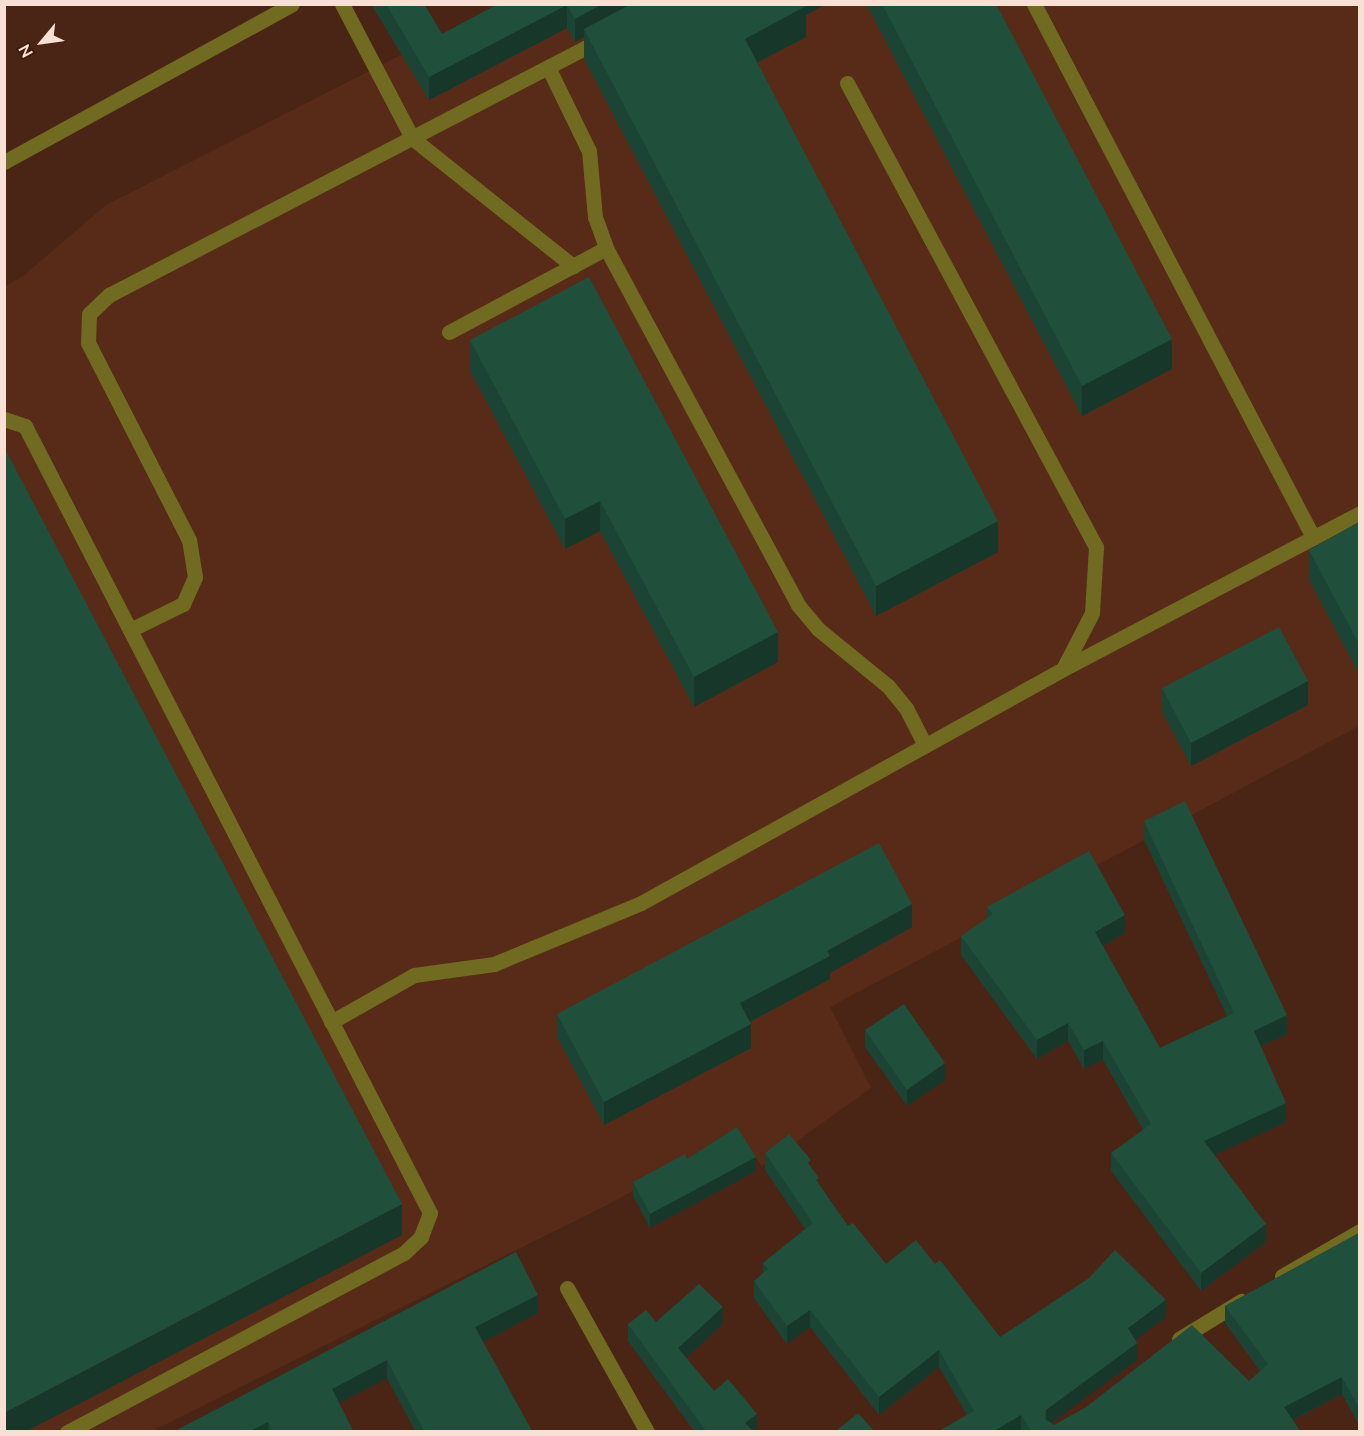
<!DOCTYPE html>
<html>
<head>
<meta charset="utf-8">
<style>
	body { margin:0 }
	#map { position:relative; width:1364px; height:1436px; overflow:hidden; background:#4a2515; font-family:"Nunito Sans",sans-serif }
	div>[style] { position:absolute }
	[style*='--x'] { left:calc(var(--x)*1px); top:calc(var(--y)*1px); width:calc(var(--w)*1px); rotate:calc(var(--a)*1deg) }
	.built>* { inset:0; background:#572b18 }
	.lane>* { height:15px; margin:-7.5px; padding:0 7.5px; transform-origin:7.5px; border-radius:7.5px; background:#716a21 }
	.street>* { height:15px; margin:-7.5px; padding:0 7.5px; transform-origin:7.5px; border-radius:7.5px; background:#716a21 }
	.wall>* { inset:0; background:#1c4434 }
	.shaded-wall>* { inset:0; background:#16372a }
	.building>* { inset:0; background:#204f3c }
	span { translate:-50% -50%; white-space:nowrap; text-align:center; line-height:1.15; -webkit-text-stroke:5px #3f1b0b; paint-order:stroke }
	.frame { position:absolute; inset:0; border:6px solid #f8e0d5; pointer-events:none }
	.north { position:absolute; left:12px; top:12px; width:60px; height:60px; -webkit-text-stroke:4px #3f1b0b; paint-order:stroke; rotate:241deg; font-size:16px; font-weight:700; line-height:24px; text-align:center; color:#f8e0d5 }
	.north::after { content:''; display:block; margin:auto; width:21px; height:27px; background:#f8e0d5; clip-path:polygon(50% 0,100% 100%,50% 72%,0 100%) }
</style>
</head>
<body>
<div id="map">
	<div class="built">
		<i style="clip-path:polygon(499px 5px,1359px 5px,1359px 726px,830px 1007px,871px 1088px,762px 1166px,738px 1133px,607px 1205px,152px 1431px,5px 1431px,4px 287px,23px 276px,106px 205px)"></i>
	</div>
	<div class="lane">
		<i style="--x:342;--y:4;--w:151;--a:62.4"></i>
		<i style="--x:412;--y:138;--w:206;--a:38.5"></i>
		<i style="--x:1034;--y:4;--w:602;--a:62.37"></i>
		<i style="--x:548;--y:67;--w:93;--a:64"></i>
		<i style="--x:589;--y:151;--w:66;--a:84.8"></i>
		<i style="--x:595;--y:217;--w:33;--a:70"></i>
		<i style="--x:606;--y:248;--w:405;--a:61.7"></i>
		<i style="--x:798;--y:605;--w:31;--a:50"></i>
		<i style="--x:818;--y:629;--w:90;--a:39.2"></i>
		<i style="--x:888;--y:686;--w:28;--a:51"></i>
		<i style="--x:906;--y:708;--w:42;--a:62.8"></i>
		<i style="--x:847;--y:83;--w:527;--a:61.78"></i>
		<i style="--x:1096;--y:547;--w:66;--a:93.5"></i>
		<i style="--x:1092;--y:613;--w:63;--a:117.4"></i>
		<i style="--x:4;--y:162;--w:328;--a:-28.7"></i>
		<i style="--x:449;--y:332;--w:178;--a:-28.1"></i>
		<i style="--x:4;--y:419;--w:22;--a:18"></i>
		<i style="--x:25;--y:426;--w:885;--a:62.77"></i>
		<i style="--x:430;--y:1213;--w:26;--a:111"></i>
		<i style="--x:421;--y:1237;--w:23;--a:137"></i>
		<i style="--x:404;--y:1253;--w:382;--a:152"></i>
		<i style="--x:130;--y:630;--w:59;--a:-26.1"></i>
		<i style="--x:183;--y:604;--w:30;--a:-66"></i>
		<i style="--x:195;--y:577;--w:37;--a:-99"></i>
		<i style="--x:189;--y:540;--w:221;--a:-117.1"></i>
		<i style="--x:88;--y:343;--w:29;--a:-88"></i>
		<i style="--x:89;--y:314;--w:28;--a:-44"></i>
		<i style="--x:109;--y:295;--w:553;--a:-27.45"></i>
		<i style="--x:331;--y:1022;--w:95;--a:-29.5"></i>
		<i style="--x:414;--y:975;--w:81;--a:-7.8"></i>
		<i style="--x:494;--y:964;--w:159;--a:-22.5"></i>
		<i style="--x:641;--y:903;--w:483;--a:-29"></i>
		<i style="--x:1063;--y:669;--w:335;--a:-27.7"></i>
	</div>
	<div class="street">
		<i style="--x:1282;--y:1276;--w:90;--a:-30"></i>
		<i style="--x:567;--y:1288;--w:165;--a:60.9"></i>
		<i style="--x:1179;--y:1339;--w:73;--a:-31.5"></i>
	</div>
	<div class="wall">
		<i style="clip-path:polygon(371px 4px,424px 4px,442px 34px,498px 4px,826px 4px,806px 15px,806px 37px,757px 62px,998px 552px,876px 616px,584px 59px,584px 37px,575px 42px,567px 28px,429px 100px)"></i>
		<i style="clip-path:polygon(866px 4px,996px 4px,1172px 369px,1082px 416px)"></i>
		<i style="clip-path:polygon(470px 340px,778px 662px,694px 707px,600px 531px,565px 549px,470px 371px)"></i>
		<i style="clip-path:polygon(1359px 522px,1359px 674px,1309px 580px,1309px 550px)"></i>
		<i style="clip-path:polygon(1162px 688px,1308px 705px,1191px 766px,1162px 712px)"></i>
		<i style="clip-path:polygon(1144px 821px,1287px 1034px,1261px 1046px,1286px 1122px,1214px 1155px,1266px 1242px,1201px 1291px,1111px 1171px,1111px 1153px,1143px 1130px,1103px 1060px,1084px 1069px,1068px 1041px,1037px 1059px,961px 955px,961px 936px,987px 919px,987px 907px,1125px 933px,1103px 946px,1160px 1048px,1227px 1016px,1144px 840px)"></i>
		<i style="clip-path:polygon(912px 927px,830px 973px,830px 979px,750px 1022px,751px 1048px,604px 1125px,557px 1037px,557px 1014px)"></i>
		<i style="clip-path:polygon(865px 1030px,945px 1080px,907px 1106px,865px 1047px)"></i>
		<i style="clip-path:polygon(765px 1153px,811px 1167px,819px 1184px,848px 1226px,886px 1264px,935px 1264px,1000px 1337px,1166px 1317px,1135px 1340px,1137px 1360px,1051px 1423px,1054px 1425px,1249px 1381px,1260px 1371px,1225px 1323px,1225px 1306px,1359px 1233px,1359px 1425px,1342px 1394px,1293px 1420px,1300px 1431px,939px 1431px,967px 1415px,939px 1367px,879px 1415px,810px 1327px,787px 1344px,754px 1298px,754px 1281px,763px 1273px,763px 1263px,805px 1229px,765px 1170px)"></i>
		<i style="clip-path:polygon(687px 1159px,756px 1171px,650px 1228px,633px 1196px,633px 1182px)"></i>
		<i style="clip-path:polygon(516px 1252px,538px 1313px,483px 1342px,532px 1431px,415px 1431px,387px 1378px,339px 1403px,353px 1431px,175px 1431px)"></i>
		<i style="clip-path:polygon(656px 1322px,723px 1324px,686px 1358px,714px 1391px,757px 1431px,694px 1431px,628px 1341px,628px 1324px)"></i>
	</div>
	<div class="shaded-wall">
		<i style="clip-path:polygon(602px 4px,647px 4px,584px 29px,584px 37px,575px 42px,575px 19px)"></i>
		<i style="clip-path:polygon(797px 4px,826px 4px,806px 15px,806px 37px,745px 69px,745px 39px)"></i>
		<i style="clip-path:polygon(567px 5px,567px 28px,429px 100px,429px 77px)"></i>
		<i style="clip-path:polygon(1172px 339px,1172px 369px,1082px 416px,1082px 386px)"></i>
		<i style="clip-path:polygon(600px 501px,600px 531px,565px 549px,565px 519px)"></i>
		<i style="clip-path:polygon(998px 521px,998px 552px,876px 616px,876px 586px)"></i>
		<i style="clip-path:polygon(778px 632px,778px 662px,694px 707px,694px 677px)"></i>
		<i style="clip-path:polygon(1308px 681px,1308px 705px,1191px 766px,1191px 743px)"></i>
		<i style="clip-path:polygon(912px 904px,912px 927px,830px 973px,830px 979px,740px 1027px,740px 1003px,827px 951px)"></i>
		<i style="clip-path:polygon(1125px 915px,1125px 933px,1095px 950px,1095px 932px)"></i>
		<i style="clip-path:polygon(1287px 1015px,1287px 1034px,1254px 1049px,1254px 1031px)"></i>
		<i style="clip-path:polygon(1068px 1023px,1068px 1041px,1037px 1059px,1037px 1040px)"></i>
		<i style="clip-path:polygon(751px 1024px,751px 1048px,604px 1125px,604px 1102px)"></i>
		<i style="clip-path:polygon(1103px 1041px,1103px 1060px,1084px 1069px,1084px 1050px)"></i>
		<i style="clip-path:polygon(945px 1063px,945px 1080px,907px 1106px,907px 1090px)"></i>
		<i style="clip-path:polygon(1286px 1103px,1286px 1122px,1204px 1160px,1204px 1141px)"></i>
		<i style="clip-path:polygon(756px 1157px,756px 1171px,650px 1228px,650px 1214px)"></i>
		<i style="clip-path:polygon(402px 1204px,402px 1235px,27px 1431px,4px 1431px,4px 1413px)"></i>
		<i style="clip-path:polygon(1266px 1224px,1266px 1242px,1201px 1291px,1201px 1273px)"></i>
		<i style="clip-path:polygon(538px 1295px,538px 1313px,475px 1346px,475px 1327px)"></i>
		<i style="clip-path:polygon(1166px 1300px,1166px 1317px,1128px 1346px,1128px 1328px)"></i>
		<i style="clip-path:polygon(723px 1307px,723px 1324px,678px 1365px,678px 1348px)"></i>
		<i style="clip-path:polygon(810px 1310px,810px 1327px,787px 1344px,787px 1326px)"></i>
		<i style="clip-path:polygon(1137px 1343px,1137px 1360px,1046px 1427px,1046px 1410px)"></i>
		<i style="clip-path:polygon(939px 1350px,939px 1367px,879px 1415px,879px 1397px)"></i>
		<i style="clip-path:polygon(387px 1360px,387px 1378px,332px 1407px,332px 1389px)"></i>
		<i style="clip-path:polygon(1342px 1377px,1342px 1394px,1284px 1424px,1284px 1407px)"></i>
		<i style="clip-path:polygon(757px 1414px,757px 1431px,745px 1431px,745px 1423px)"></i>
		<i style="clip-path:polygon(1021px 1415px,1021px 1431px,994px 1431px)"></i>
		<i style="clip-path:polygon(268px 1422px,268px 1431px,250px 1431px)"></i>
	</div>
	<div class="building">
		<i style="clip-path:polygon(386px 4px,424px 4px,442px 34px,498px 4px,602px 4px,575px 19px,567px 5px,429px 77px)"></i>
		<i style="clip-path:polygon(631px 4px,805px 4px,806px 6px,745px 39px,998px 521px,876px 586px,584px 29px)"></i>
		<i style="clip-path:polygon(882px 4px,996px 4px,1172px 339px,1082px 386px)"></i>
		<i style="clip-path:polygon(589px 277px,778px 632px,694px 677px,600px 501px,565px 519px,470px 340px)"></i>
		<i style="clip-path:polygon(4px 447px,402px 1204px,4px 1413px)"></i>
		<i style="clip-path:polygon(1359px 522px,1359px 644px,1309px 550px)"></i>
		<i style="clip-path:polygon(1279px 627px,1308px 681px,1191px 743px,1162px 688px)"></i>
		<i style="clip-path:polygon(1185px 801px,1287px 1015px,1254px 1031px,1286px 1103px,1204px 1141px,1266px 1224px,1201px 1273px,1111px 1153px,1151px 1124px,1103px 1041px,1084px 1050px,1068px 1023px,1037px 1040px,961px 936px,993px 914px,987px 907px,1089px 851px,1125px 915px,1095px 932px,1160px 1048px,1234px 1013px,1144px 821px)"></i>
		<i style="clip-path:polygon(879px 843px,912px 904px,827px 951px,830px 956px,740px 1003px,751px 1024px,604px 1102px,557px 1014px)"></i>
		<i style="clip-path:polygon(904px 1004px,945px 1063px,907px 1090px,865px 1030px)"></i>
		<i style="clip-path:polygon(737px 1127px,756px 1157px,650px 1214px,633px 1182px,685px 1154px,687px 1159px)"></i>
		<i style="clip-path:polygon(789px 1134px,811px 1160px,808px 1163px,819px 1178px,816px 1180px,848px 1226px,853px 1223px,886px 1264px,916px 1240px,935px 1264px,940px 1260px,1000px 1337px,1089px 1278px,1115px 1250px,1166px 1300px,1128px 1328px,1137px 1343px,1046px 1410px,1045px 1419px,1054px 1425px,1086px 1407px,1192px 1325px,1249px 1381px,1268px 1364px,1225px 1306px,1359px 1233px,1359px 1408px,1342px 1377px,1284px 1407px,1300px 1431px,1031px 1431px,1021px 1415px,994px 1431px,939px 1431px,974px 1411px,939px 1350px,879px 1397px,810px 1310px,787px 1326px,754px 1281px,768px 1269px,763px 1263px,813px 1223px,765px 1153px)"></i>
		<i style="clip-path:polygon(516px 1252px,538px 1295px,475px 1327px,532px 1431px,424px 1431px,387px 1360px,332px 1389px,353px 1431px,273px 1431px,268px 1422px,250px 1431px,175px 1431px)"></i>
		<i style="clip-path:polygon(699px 1284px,723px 1307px,678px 1348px,714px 1391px,728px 1379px,757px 1414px,745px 1423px,753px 1431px,706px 1431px,628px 1324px,646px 1310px,656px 1322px)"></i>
		<i style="clip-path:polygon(858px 1413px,874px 1431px,836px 1431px)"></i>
	</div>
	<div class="frame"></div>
	<div class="north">N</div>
</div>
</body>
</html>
